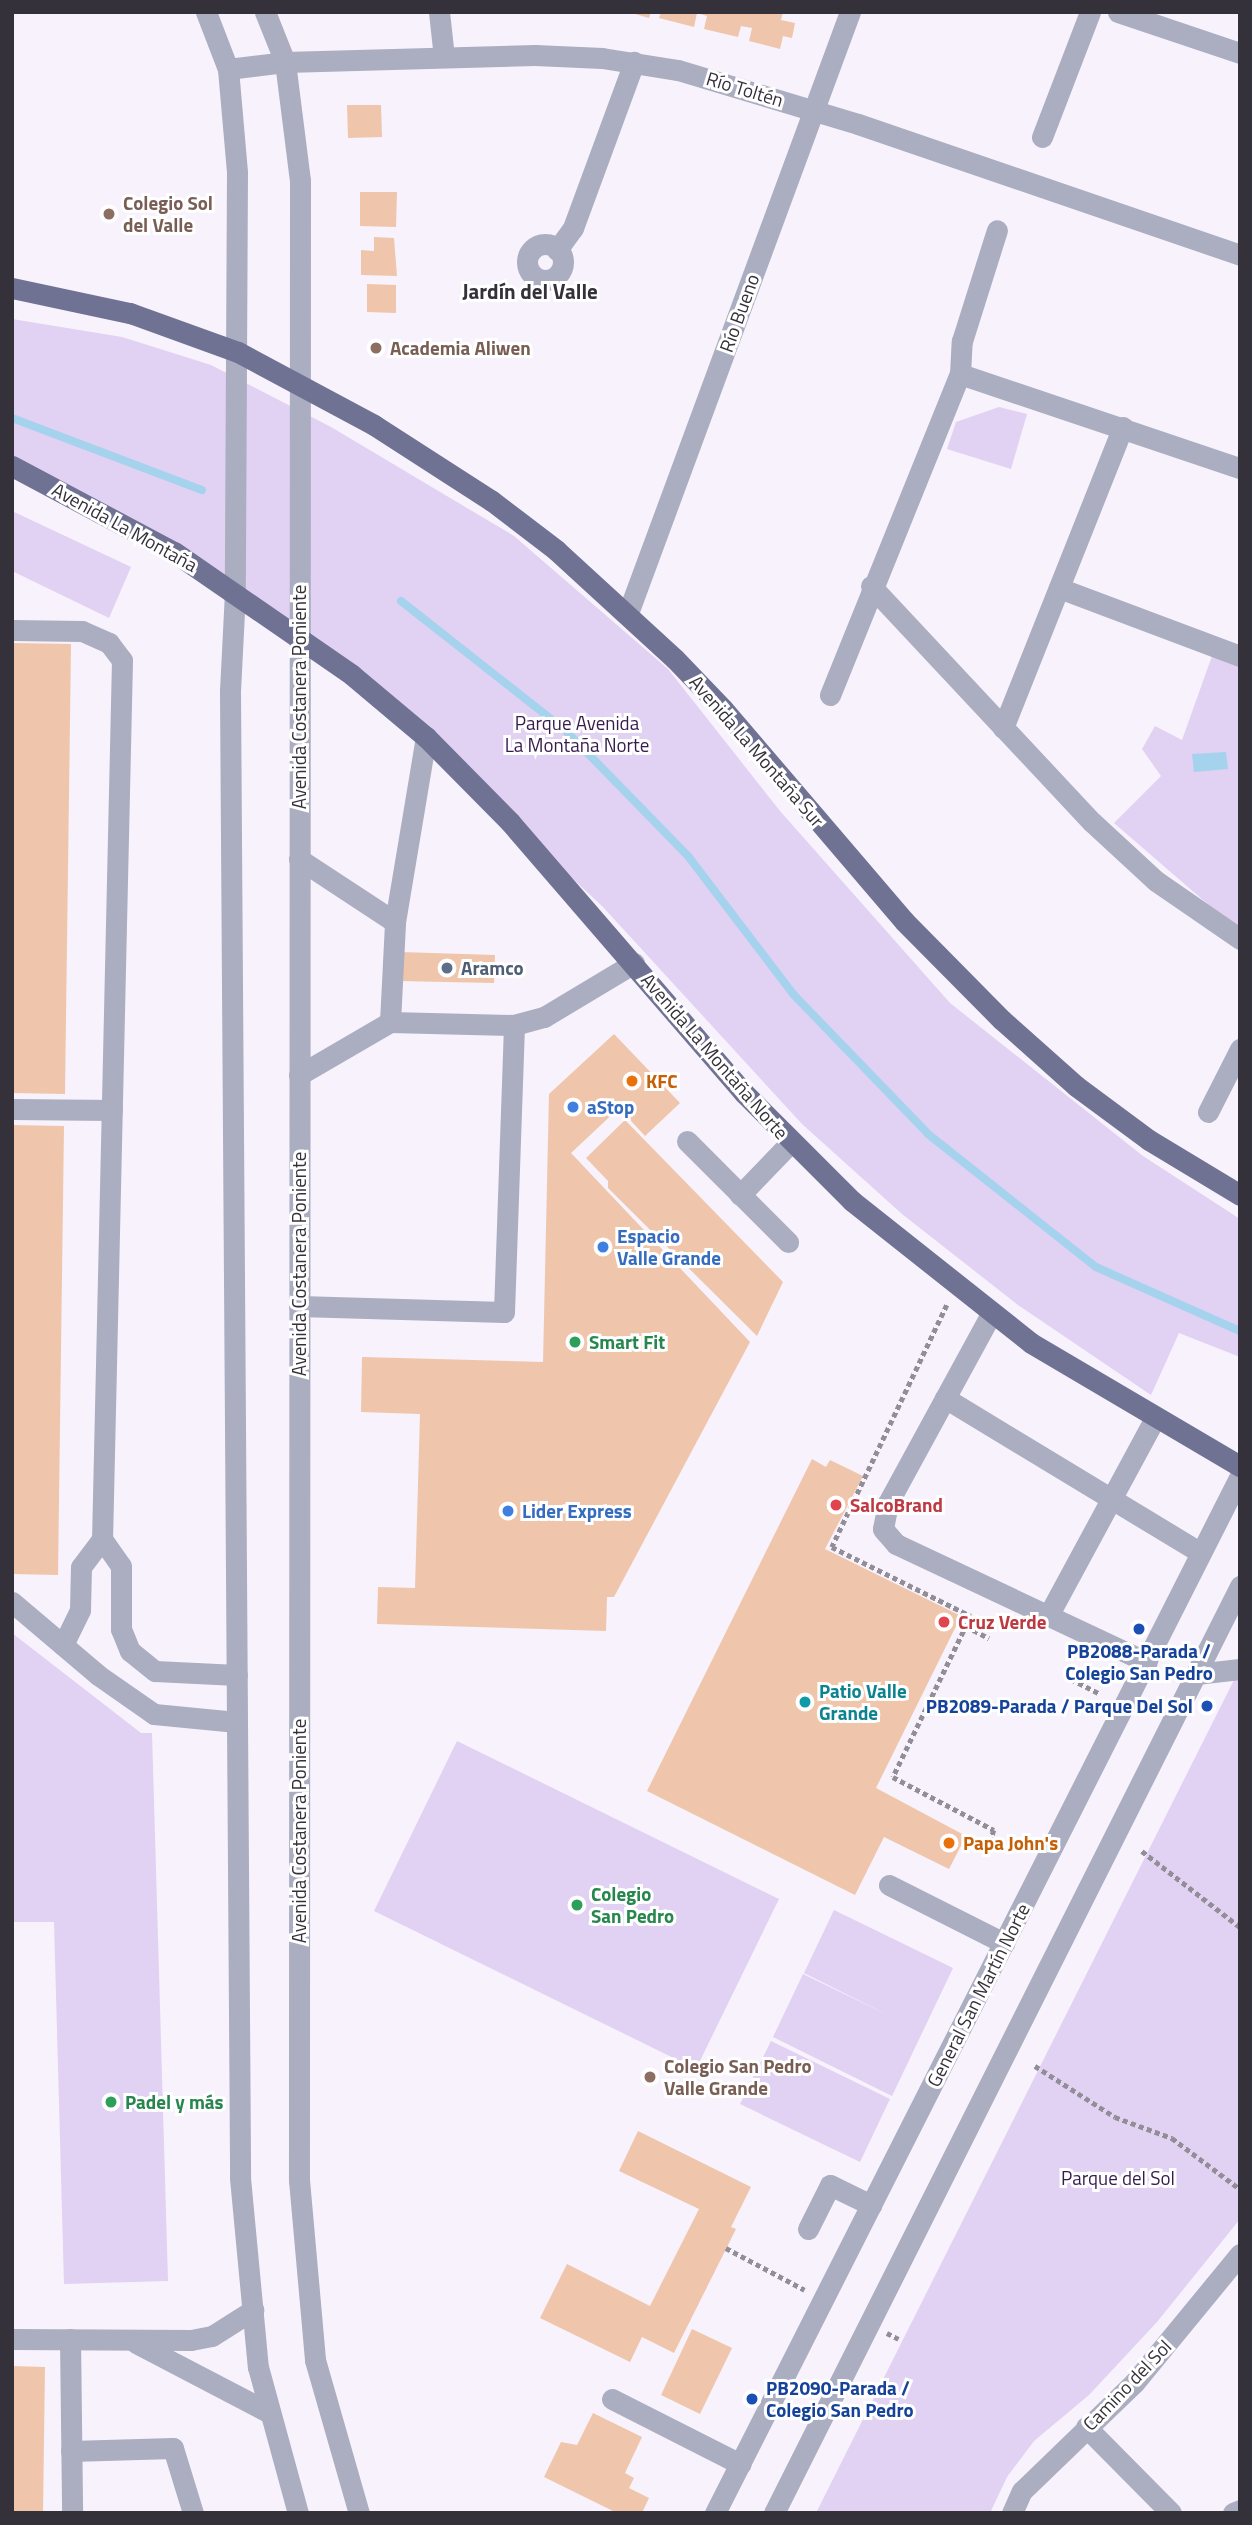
<!DOCTYPE html>
<html>
<head>
<meta charset="utf-8">
<style>
	body { margin:0 }
	#map { position:relative; width:1252px; height:2525px; overflow:hidden; background:#f7f2fc; font-family:"Titillium Web",sans-serif }
	div>[style] { position:absolute }
	[style*='--x'] { left:calc(var(--x)*1px); top:calc(var(--y)*1px); width:calc(var(--w)*1px); rotate:calc(var(--a)*1deg) }
	.green>* { inset:0; background:#e1d1f3 }
	.water>* { inset:0; background:#a5d2ec }
	.stream>* { height:8px; margin:-4px; padding:0 4px; transform-origin:4px; border-radius:4px; background:#a5d2ec }
	.building>* { inset:0; background:#efc6ab }
	.path>* { height:4.5px; margin-top:-2.25px; transform-origin:0; background:repeating-linear-gradient(90deg,#928e97 0 5px,transparent 0 8.5px) }
	.minor>* { height:21px; margin:-10.5px; padding:0 10.5px; transform-origin:10.5px; border-radius:10.5px; background:#abadc0 }
	.minor>.ring { margin:-10.5px; padding:0; box-sizing:content-box; background:none; border:21px solid #abadc0; border-radius:50% }
	.major>* { height:21px; margin:-10.5px; padding:0 10.5px; transform-origin:10.5px; border-radius:10.5px; background:#6f7292 }
	.dots>* { width:19px; height:19px; translate:-50% -50%; box-sizing:border-box; border:4px solid #fff; border-radius:50% }
	span { translate:-50% -50%; white-space:nowrap; text-align:center; line-height:1.15; -webkit-text-stroke:6px #fff; paint-order:stroke }
	.street-label { font-size:19px; color:#35313a }
	.education-label { font-size:19px; color:#785e54; font-weight:700 }
	.left { translate:0 -50%; text-align:left }
	.park-label { font-size:19px; color:#361c4d }
	.service-label { font-size:19px; color:#4e5e75; font-weight:700 }
	.food-label { font-size:19px; color:#c56008; font-weight:700 }
	.shop-label { font-size:19px; color:#366cbe; font-weight:700 }
	.leisure-label { font-size:19px; color:#27864d; font-weight:700 }
	.health-label { font-size:19px; color:#be3a42; font-weight:700 }
	.transit-label { font-size:19px; color:#164399; font-weight:700 }
	.right { translate:-100% -50%; text-align:right }
	.culture-label { font-size:19px; color:#0d838f; font-weight:700 }
	.neighbourhood-label { font-size:21px; color:#35313a; font-weight:700 }
	.frame { position:absolute; inset:0; border:14px solid #35313a; pointer-events:none }
</style>
</head>
<body>
<div id="map">
	<div class="green">
		<i style="clip-path:polygon(12px 319px,122px 337px,211px 365px,331px 427px,514px 536px,668px 669px,780px 811px,950px 1003px,1143px 1156px,1240px 1219px,1240px 1357px,1179px 1333px,1151px 1395px,1018px 1305px,902px 1214px,802px 1124px,603px 907px,336px 657px,12px 461px)"></i>
		<i style="clip-path:polygon(999px 407px,1027px 414px,1011px 469px,947px 449px,956px 422px)"></i>
		<i style="clip-path:polygon(12px 511px,131px 567px,109px 618px,12px 571px)"></i>
		<i style="clip-path:polygon(1212px 656px,1240px 667px,1240px 932px,1114px 823px,1161px 776px,1142px 749px,1155px 726px,1182px 740px)"></i>
		<i style="clip-path:polygon(12px 1633px,141px 1733px,152px 1733px,168px 2281px,64px 2284px,54px 1922px,12px 1922px)"></i>
		<i style="clip-path:polygon(1240px 1668px,1240px 2219px,1157px 2322px,1089px 2395px,1034px 2441px,1007px 2477px,990px 2513px,816px 2513px)"></i>
		<i style="clip-path:polygon(457px 1741px,779px 1899px,696px 2069px,374px 1911px)"></i>
		<i style="clip-path:polygon(834px 1910px,953px 1968px,892px 2096px,773px 2037px,803px 1974px,890px 2016px,804px 1973px)"></i>
		<i style="clip-path:polygon(771px 2041px,890px 2099px,860px 2162px,740px 2104px)"></i>
	</div>
	<div class="water">
		<i style="clip-path:polygon(1226px 752px,1228px 769px,1194px 772px,1192px 754px)"></i>
	</div>
	<div class="stream">
		<i style="--x:12;--y:418;--w:203;--a:20.8"></i>
		<i style="--x:401;--y:601;--w:210;--a:38.2"></i>
		<i style="--x:566;--y:731;--w:175;--a:45.7"></i>
		<i style="--x:688;--y:856;--w:173;--a:52.7"></i>
		<i style="--x:793;--y:994;--w:194;--a:46"></i>
		<i style="--x:928;--y:1134;--w:214;--a:38.4"></i>
		<i style="--x:1096;--y:1267;--w:158;--a:24"></i>
	</div>
	<div class="building">
		<i style="clip-path:polygon(628px 12px,651px 12px,649px 18px)"></i>
		<i style="clip-path:polygon(661px 12px,783px 12px,781px 20px,795px 23px,792px 38px,783px 36px,780px 49px,749px 41px,752px 28px,741px 26px,738px 37px,704px 29px,707px 16px,697px 13px,694px 27px,659px 18px)"></i>
		<i style="clip-path:polygon(347px 105px,381px 105px,382px 137px,348px 138px)"></i>
		<i style="clip-path:polygon(360px 192px,397px 192px,396px 227px,360px 226px)"></i>
		<i style="clip-path:polygon(374px 237px,394px 238px,397px 276px,361px 275px,361px 250px,374px 251px)"></i>
		<i style="clip-path:polygon(367px 284px,396px 285px,396px 313px,367px 312px)"></i>
		<i style="clip-path:polygon(12px 643px,71px 644px,65px 1094px,12px 1093px)"></i>
		<i style="clip-path:polygon(400px 952px,495px 955px,494px 983px,399px 981px)"></i>
		<i style="clip-path:polygon(614px 1034px,680px 1103px,645px 1136px,619px 1108px,571px 1153px,750px 1342px,614px 1597px,607px 1597px,606px 1631px,377px 1624px,378px 1587px,415px 1588px,420px 1414px,361px 1412px,362px 1357px,543px 1362px,549px 1094px)"></i>
		<i style="clip-path:polygon(625px 1120px,783px 1282px,757px 1336px,608px 1188px,608px 1181px,586px 1158px)"></i>
		<i style="clip-path:polygon(12px 1125px,64px 1126px,58px 1575px,12px 1574px)"></i>
		<i style="clip-path:polygon(812px 1459px,826px 1467px,830px 1460px,863px 1476px,825px 1549px,961px 1616px,876px 1788px,966px 1836px,949px 1869px,884px 1837px,855px 1895px,647px 1791px)"></i>
		<i style="clip-path:polygon(638px 2131px,751px 2187px,731px 2227px,736px 2229px,674px 2353px,642px 2337px,630px 2362px,540px 2318px,567px 2264px,650px 2306px,699px 2209px,619px 2171px)"></i>
		<i style="clip-path:polygon(692px 2329px,732px 2348px,700px 2414px,661px 2395px)"></i>
		<i style="clip-path:polygon(12px 2366px,45px 2367px,43px 2513px,12px 2513px)"></i>
		<i style="clip-path:polygon(593px 2413px,642px 2437px,625px 2473px,634px 2478px,629px 2488px,649px 2498px,642px 2513px,617px 2513px,544px 2477px,561px 2442px,577px 2445px)"></i>
	</div>
	<div class="path">
		<i style="--x:947;--y:1305;--w:268;--a:115.4"></i>
		<i style="--x:832;--y:1547;--w:155;--a:26.4"></i>
		<i style="--x:971;--y:1616;--w:179;--a:115.8"></i>
		<i style="--x:893;--y:1777;--w:114;--a:27.7"></i>
		<i style="--x:994;--y:1830;--w:9;--a:108"></i>
		<i style="--x:991;--y:1839;--w:22;--a:27"></i>
		<i style="--x:966;--y:1626;--w:26;--a:28"></i>
		<i style="--x:1071;--y:1679;--w:33;--a:27"></i>
		<i style="--x:1142;--y:1851;--w:124;--a:37.8"></i>
		<i style="--x:1035;--y:2066;--w:95;--a:32.5"></i>
		<i style="--x:1115;--y:2117;--w:61;--a:20.2"></i>
		<i style="--x:1172;--y:2138;--w:85;--a:36.9"></i>
		<i style="--x:726;--y:2248;--w:89;--a:28"></i>
		<i style="--x:887;--y:2333;--w:13;--a:27"></i>
	</div>
	<div class="minor">
		<i style="--x:206;--y:12;--w:61;--a:68.9"></i>
		<i style="--x:228;--y:69;--w:103;--a:85"></i>
		<i style="--x:237;--y:172;--w:420;--a:90.3"></i>
		<i style="--x:235;--y:592;--w:100;--a:92.9"></i>
		<i style="--x:230;--y:692;--w:1486;--a:89.61"></i>
		<i style="--x:240;--y:2178;--w:190;--a:84.6"></i>
		<i style="--x:258;--y:2367;--w:151;--a:74.7"></i>
		<i style="--x:265;--y:12;--w:54;--a:68.2"></i>
		<i style="--x:285;--y:62;--w:119;--a:82.8"></i>
		<i style="--x:300;--y:180;--w:2000;--a:90.03"></i>
		<i style="--x:299;--y:2180;--w:181;--a:84.9"></i>
		<i style="--x:315;--y:2360;--w:159;--a:74"></i>
		<i style="--x:439;--y:12;--w:45;--a:83.7"></i>
		<i style="--x:1118;--y:12;--w:129;--a:18.6"></i>
		<i style="--x:228;--y:69;--w:57;--a:-7"></i>
		<i style="--x:285;--y:62;--w:250;--a:-1.6"></i>
		<i style="--x:535;--y:55;--w:67;--a:2.6"></i>
		<i style="--x:602;--y:58;--w:77;--a:9"></i>
		<i style="--x:678;--y:70;--w:188;--a:16.7"></i>
		<i style="--x:858;--y:124;--w:404;--a:18.9"></i>
		<i style="--x:1042;--y:137;--w:134;--a:-69"></i>
		<i class="ring" style="left:527px;top:244px;width:15px;height:15px"></i>
		<i style="--x:557;--y:250;--w:27;--a:-54"></i>
		<i style="--x:573;--y:228;--w:177;--a:-69.8"></i>
		<i style="--x:960;--y:374;--w:295;--a:18.6"></i>
		<i style="--x:871;--y:586;--w:323;--a:46.9"></i>
		<i style="--x:1092;--y:822;--w:87;--a:42.7"></i>
		<i style="--x:1156;--y:881;--w:102;--a:34.6"></i>
		<i style="--x:1059;--y:588;--w:193;--a:20.6"></i>
		<i style="--x:628;--y:613;--w:641;--a:-69.73"></i>
		<i style="--x:12;--y:630;--w:70;--a:0.8"></i>
		<i style="--x:82;--y:631;--w:30;--a:24"></i>
		<i style="--x:109;--y:643;--w:21;--a:53"></i>
		<i style="--x:122;--y:660;--w:879;--a:91.3"></i>
		<i style="--x:102;--y:1539;--w:33;--a:55"></i>
		<i style="--x:121;--y:1566;--w:63;--a:90"></i>
		<i style="--x:121;--y:1629;--w:24;--a:68"></i>
		<i style="--x:130;--y:1651;--w:32;--a:39"></i>
		<i style="--x:155;--y:1671;--w:82;--a:2.8"></i>
		<i style="--x:830;--y:695;--w:346;--a:-68"></i>
		<i style="--x:960;--y:374;--w:33;--a:-87"></i>
		<i style="--x:962;--y:341;--w:116;--a:-72.5"></i>
		<i style="--x:1003;--y:728;--w:324;--a:-68.3"></i>
		<i style="--x:299;--y:859;--w:115;--a:33.3"></i>
		<i style="--x:390;--y:1022;--w:100;--a:-87.1"></i>
		<i style="--x:395;--y:922;--w:188;--a:-80.5"></i>
		<i style="--x:299;--y:1075;--w:105;--a:-30.2"></i>
		<i style="--x:390;--y:1022;--w:124;--a:1.4"></i>
		<i style="--x:514;--y:1025;--w:31;--a:-15"></i>
		<i style="--x:544;--y:1017;--w:105;--a:-31"></i>
		<i style="--x:12;--y:1109;--w:100;--a:0.6"></i>
		<i style="--x:1208;--y:1112;--w:71;--a:-63.1"></i>
		<i style="--x:687;--y:1141;--w:143;--a:45"></i>
		<i style="--x:740;--y:1195;--w:74;--a:-46.1"></i>
		<i style="--x:299;--y:1306;--w:205;--a:1.7"></i>
		<i style="--x:504;--y:1312;--w:287;--a:-88"></i>
		<i style="--x:991;--y:1314;--w:215;--a:118.6"></i>
		<i style="--x:888;--y:1503;--w:26;--a:101"></i>
		<i style="--x:883;--y:1529;--w:20;--a:49"></i>
		<i style="--x:896;--y:1544;--w:277;--a:25.2"></i>
		<i style="--x:945;--y:1398;--w:299;--a:31.2"></i>
		<i style="--x:12;--y:1602;--w:113;--a:40.3"></i>
		<i style="--x:98;--y:1675;--w:68;--a:34.9"></i>
		<i style="--x:154;--y:1714;--w:83;--a:5.5"></i>
		<i style="--x:1048;--y:1616;--w:225;--a:-61.6"></i>
		<i style="--x:63;--y:1645;--w:39;--a:-64"></i>
		<i style="--x:80;--y:1610;--w:43;--a:-88.7"></i>
		<i style="--x:81;--y:1567;--w:35;--a:-53"></i>
		<i style="--x:1196;--y:1674;--w:44;--a:-6.5"></i>
		<i style="--x:889;--y:1885;--w:129;--a:26.8"></i>
		<i style="--x:808;--y:2229;--w:49;--a:-63.4"></i>
		<i style="--x:830;--y:2185;--w:46;--a:26"></i>
		<i style="--x:12;--y:2339;--w:179;--a:0.3"></i>
		<i style="--x:191;--y:2340;--w:21;--a:-11"></i>
		<i style="--x:212;--y:2336;--w:49;--a:-32.4"></i>
		<i style="--x:70;--y:2339;--w:174;--a:89.3"></i>
		<i style="--x:136;--y:2343;--w:151;--a:27.6"></i>
		<i style="--x:612;--y:2399;--w:144;--a:26.9"></i>
		<i style="--x:1086;--y:2427;--w:121;--a:45.3"></i>
		<i style="--x:71;--y:2451;--w:102;--a:-1.7"></i>
		<i style="--x:173;--y:2448;--w:68;--a:72.9"></i>
		<i style="--x:715;--y:2513;--w:1162;--a:-63.15"></i>
		<i style="--x:774;--y:2513;--w:1038;--a:-63.31"></i>
		<i style="--x:1012;--y:2513;--w:24;--a:-66"></i>
		<i style="--x:1022;--y:2491;--w:156;--a:-44"></i>
		<i style="--x:1134;--y:2383;--w:167;--a:-50.6"></i>
		<i style="--x:1233;--y:2513;--w:8;--a:-23"></i>
	</div>
	<div class="major">
		<i style="--x:12;--y:288;--w:121;--a:12"></i>
		<i style="--x:130;--y:313;--w:115;--a:19.9"></i>
		<i style="--x:238;--y:352;--w:154;--a:28.2"></i>
		<i style="--x:374;--y:425;--w:140;--a:32.8"></i>
		<i style="--x:492;--y:501;--w:81;--a:37.4"></i>
		<i style="--x:556;--y:550;--w:161;--a:42.5"></i>
		<i style="--x:675;--y:659;--w:69;--a:46.2"></i>
		<i style="--x:723;--y:709;--w:279;--a:49.5"></i>
		<i style="--x:904;--y:921;--w:139;--a:45.3"></i>
		<i style="--x:1002;--y:1020;--w:99;--a:41.7"></i>
		<i style="--x:1076;--y:1086;--w:91;--a:36.5"></i>
		<i style="--x:1149;--y:1140;--w:106;--a:31.1"></i>
		<i style="--x:12;--y:466;--w:183;--a:28"></i>
		<i style="--x:174;--y:552;--w:216;--a:34.6"></i>
		<i style="--x:352;--y:675;--w:97;--a:40"></i>
		<i style="--x:426;--y:737;--w:120;--a:45.3"></i>
		<i style="--x:510;--y:822;--w:358;--a:49.2"></i>
		<i style="--x:744;--y:1093;--w:153;--a:45"></i>
		<i style="--x:852;--y:1201;--w:228;--a:38.4"></i>
		<i style="--x:1031;--y:1343;--w:243;--a:30.5"></i>
	</div>
	<div class="dots">
		<i style="left:109px;top:214px;background:#8d6e63"></i>
		<i style="left:376px;top:348px;background:#8d6e63"></i>
		<i style="left:447px;top:968px;background:#5c6f8a"></i>
		<i style="left:632px;top:1081px;background:#e8710a"></i>
		<i style="left:573px;top:1107px;background:#3f7fe0"></i>
		<i style="left:603px;top:1247px;background:#3f7fe0"></i>
		<i style="left:575px;top:1342px;background:#2e9e5b"></i>
		<i style="left:836px;top:1505px;background:#e0444e"></i>
		<i style="left:508px;top:1511px;background:#3f7fe0"></i>
		<i style="left:944px;top:1622px;background:#e0444e"></i>
		<i style="left:1139px;top:1629px;background:#1a4fb4"></i>
		<i style="left:805px;top:1702px;background:#0f9aa8"></i>
		<i style="left:1207px;top:1706px;background:#1a4fb4"></i>
		<i style="left:949px;top:1843px;background:#e8710a"></i>
		<i style="left:577px;top:1905px;background:#2e9e5b"></i>
		<i style="left:650px;top:2077px;background:#8d6e63"></i>
		<i style="left:111px;top:2102px;background:#2e9e5b"></i>
		<i style="left:752px;top:2399px;background:#1a4fb4"></i>
	</div>
	<div class="street-label">
		<span style="left:745px;top:89px;rotate:17deg">Río Toltén</span>
		<span style="left:739px;top:313px;rotate:-70deg">Río Bueno</span>
		<span style="left:125px;top:527px;rotate:29deg">Avenida La Montaña</span>
		<span style="left:299px;top:697px;rotate:-90deg">Avenida Costanera Poniente</span>
		<span style="left:757px;top:751px;rotate:49deg">Avenida La Montaña Sur</span>
		<span style="left:715px;top:1056px;rotate:49deg">Avenida La Montaña Norte</span>
		<span style="left:299px;top:1264px;rotate:-90deg">Avenida Costanera Poniente</span>
		<span style="left:299px;top:1831px;rotate:-90deg">Avenida Costanera Poniente</span>
		<span style="left:978px;top:1995px;rotate:-63deg">General San Martín Norte</span>
		<span style="left:1127px;top:2385px;rotate:-46deg">Camino del Sol</span>
	</div>
	<div class="education-label">
		<span class="left" style="left:123px;top:214px">Colegio Sol<br>del Valle</span>
		<span class="left" style="left:390px;top:348px">Academia Aliwen</span>
		<span class="left" style="left:664px;top:2077px">Colegio San Pedro<br>Valle Grande</span>
	</div>
	<div class="park-label">
		<span style="left:577px;top:734px">Parque Avenida<br>La Montaña Norte</span>
		<span style="left:1118px;top:2178px">Parque del Sol</span>
	</div>
	<div class="service-label">
		<span class="left" style="left:461px;top:968px">Aramco</span>
	</div>
	<div class="food-label">
		<span class="left" style="left:646px;top:1081px">KFC</span>
		<span class="left" style="left:963px;top:1843px">Papa John's</span>
	</div>
	<div class="shop-label">
		<span class="left" style="left:587px;top:1107px">aStop</span>
		<span class="left" style="left:617px;top:1247px">Espacio<br>Valle Grande</span>
		<span class="left" style="left:522px;top:1511px">Lider Express</span>
	</div>
	<div class="leisure-label">
		<span class="left" style="left:589px;top:1342px">Smart Fit</span>
		<span class="left" style="left:591px;top:1905px">Colegio<br>San Pedro</span>
		<span class="left" style="left:125px;top:2102px">Padel y más</span>
	</div>
	<div class="health-label">
		<span class="left" style="left:850px;top:1505px">SalcoBrand</span>
		<span class="left" style="left:958px;top:1622px">Cruz Verde</span>
	</div>
	<div class="transit-label">
		<span style="left:1139px;top:1662px">PB2088-Parada /<br>Colegio San Pedro</span>
		<span class="right" style="left:1193px;top:1706px">PB2089-Parada / Parque Del Sol</span>
		<span class="left" style="left:766px;top:2399px">PB2090-Parada /<br>Colegio San Pedro</span>
	</div>
	<div class="culture-label">
		<span class="left" style="left:819px;top:1702px">Patio Valle<br>Grande</span>
	</div>
	<div class="neighbourhood-label">
		<span style="left:530px;top:291px">Jardín del Valle</span>
	</div>
	<div class="frame"></div>
</div>
</body>
</html>
